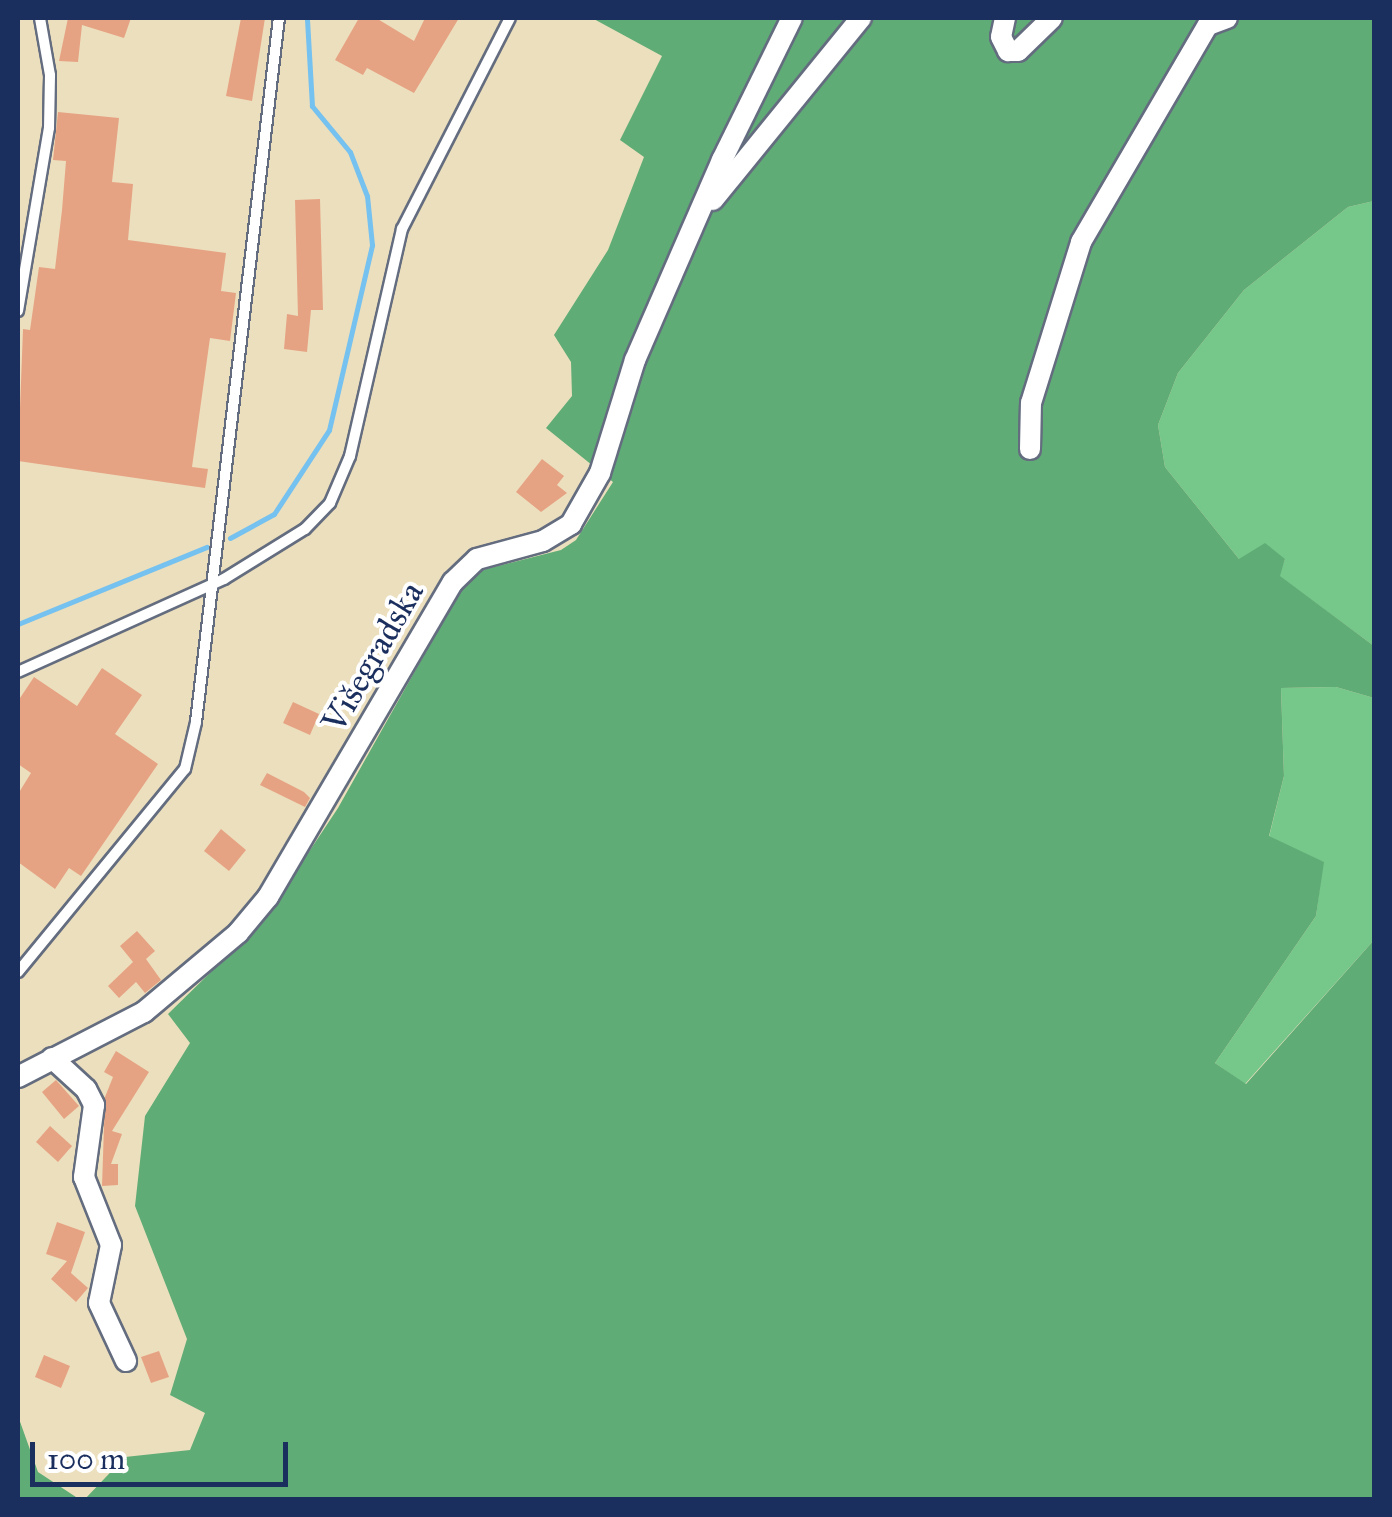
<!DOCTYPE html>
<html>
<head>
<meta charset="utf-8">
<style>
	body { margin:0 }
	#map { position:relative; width:1392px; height:1517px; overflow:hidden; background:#ecdfbd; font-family:"IM FELL Great Primer",serif }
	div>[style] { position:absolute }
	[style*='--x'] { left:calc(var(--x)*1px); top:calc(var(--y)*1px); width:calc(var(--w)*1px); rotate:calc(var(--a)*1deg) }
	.green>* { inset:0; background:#75c88a }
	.forest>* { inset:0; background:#60ac76 }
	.stream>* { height:5px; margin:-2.5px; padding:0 2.5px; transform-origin:2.5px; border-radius:2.5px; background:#75c1ef }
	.building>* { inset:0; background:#e6a384 }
	.roads { filter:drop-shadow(2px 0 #646d7f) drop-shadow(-2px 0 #646d7f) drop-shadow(0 2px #646d7f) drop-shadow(0 -2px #646d7f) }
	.lane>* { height:10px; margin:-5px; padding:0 5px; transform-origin:5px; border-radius:5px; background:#fff }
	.street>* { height:20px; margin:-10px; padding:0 10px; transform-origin:10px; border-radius:10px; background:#fff }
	span { translate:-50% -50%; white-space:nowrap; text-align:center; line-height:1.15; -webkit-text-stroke:8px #fff; paint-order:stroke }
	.street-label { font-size:35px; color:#1b2f5e }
	.frame { position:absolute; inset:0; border:20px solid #1b2f5e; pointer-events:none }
	.scale { position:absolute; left:30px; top:1442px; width:258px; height:45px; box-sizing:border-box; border:5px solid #1b2f5e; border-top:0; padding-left:12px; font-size:30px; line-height:35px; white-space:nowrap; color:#1b2f5e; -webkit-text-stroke:8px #fff; paint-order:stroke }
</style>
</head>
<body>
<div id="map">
	<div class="green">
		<i style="clip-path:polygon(1374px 201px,1374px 646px,1279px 576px,1285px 559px,1239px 559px,1165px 467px,1158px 425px,1178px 373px,1244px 290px,1348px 207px)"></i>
		<i style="clip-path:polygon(1336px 687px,1374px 698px,1374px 940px,1245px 1084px,1215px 1063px,1316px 916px,1323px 862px,1269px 837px,1284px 776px,1281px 688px)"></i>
	</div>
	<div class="forest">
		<i style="clip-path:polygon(592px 18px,1374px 18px,1374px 201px,1348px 207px,1244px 290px,1178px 373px,1158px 425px,1165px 467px,1239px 559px,1265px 543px,1285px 559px,1280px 576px,1374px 646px,1374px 698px,1336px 687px,1281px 688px,1284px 776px,1269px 836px,1324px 862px,1316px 916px,1215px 1063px,1246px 1084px,1374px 940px,1374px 1499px,84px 1500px,125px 1457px,190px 1450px,205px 1413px,170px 1395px,187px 1339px,135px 1206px,145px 1116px,190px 1043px,168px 1014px,263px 921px,338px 808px,460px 591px,482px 570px,561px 550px,576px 540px,613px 482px,546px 428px,572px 396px,571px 362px,554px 335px,608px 250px,644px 157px,620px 140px,662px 56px)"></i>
		<i style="clip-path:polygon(18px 1416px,38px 1472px,79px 1499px,18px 1499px)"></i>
	</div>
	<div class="stream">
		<i style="--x:230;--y:538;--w:50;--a:-28.6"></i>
		<i style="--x:274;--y:514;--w:100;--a:-56.8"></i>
		<i style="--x:329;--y:430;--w:190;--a:-76.9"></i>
		<i style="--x:372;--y:245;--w:49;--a:-95.8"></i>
		<i style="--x:367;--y:196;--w:47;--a:-111.1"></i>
		<i style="--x:350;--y:152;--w:60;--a:-129.6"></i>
		<i style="--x:312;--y:106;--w:88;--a:-93.3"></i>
		<i style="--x:18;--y:624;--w:204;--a:-22.2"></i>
	</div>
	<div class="building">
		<i style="clip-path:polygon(68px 18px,131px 18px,124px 38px,82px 25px,78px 62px,59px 61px)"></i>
		<i style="clip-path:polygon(241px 18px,265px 18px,252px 101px,226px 96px)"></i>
		<i style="clip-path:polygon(359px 18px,376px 18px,414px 41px,425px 18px,459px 18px,414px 93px,367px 68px,363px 75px,335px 60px)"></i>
		<i style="clip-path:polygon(58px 112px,119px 118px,112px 182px,133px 184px,128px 240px,226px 253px,221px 291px,236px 293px,230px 341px,210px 338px,192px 467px,208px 469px,205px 488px,18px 461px,23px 329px,30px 330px,39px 267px,55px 269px,62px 210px,66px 161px,53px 160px)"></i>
		<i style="clip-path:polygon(320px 199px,323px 310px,311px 310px,307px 352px,284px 349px,287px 314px,298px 316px,295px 200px)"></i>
		<i style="clip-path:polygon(542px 459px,564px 476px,557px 485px,567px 493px,541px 512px,516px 492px)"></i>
		<i style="clip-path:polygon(102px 668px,142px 695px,115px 734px,158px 764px,81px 876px,69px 868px,55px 889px,18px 862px,18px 794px,31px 773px,18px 764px,18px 701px,34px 677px,77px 706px)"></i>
		<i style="clip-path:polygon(293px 702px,319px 714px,310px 735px,283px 723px)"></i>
		<i style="clip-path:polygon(267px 773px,304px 792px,310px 798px,305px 807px,260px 785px)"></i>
		<i style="clip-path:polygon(221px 829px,246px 850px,229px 871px,204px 851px)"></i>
		<i style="clip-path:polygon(137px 931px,155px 951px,146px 959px,161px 980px,145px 993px,136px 982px,119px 998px,108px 986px,133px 962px,120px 946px)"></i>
		<i style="clip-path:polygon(116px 1051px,149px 1072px,112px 1131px,122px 1134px,111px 1164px,118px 1164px,118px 1185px,102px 1186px,105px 1097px,113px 1077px,104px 1072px)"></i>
		<i style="clip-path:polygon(56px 1080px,79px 1106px,64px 1119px,42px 1092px)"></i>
		<i style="clip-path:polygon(50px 1126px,72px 1146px,58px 1162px,36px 1142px)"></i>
		<i style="clip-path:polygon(57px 1222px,85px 1232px,71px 1273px,88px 1288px,76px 1302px,51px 1279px,67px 1261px,46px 1254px)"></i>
		<i style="clip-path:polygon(159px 1351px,169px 1377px,151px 1383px,141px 1357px)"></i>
		<i style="clip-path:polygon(44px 1355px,70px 1366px,61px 1388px,35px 1377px)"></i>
	</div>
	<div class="roads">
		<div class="lane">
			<i style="--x:18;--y:311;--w:186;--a:-80.4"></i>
			<i style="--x:49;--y:128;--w:53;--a:-88.9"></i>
			<i style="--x:50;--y:75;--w:58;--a:-100"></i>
			<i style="--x:18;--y:672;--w:226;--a:-24.3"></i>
			<i style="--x:224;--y:579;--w:95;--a:-31.7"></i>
			<i style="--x:305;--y:529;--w:36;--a:-46"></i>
			<i style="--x:330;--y:503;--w:51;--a:-66.9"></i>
			<i style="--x:350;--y:456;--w:233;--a:-77.1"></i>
			<i style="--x:402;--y:229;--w:237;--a:-62.9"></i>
			<i style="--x:18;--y:972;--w:263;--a:-50.6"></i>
			<i style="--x:185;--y:769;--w:48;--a:-76.8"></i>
			<i style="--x:196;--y:722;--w:709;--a:-83.28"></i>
		</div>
		<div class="street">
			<i style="--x:1005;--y:18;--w:19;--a:102"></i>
			<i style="--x:1001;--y:37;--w:16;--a:63"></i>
			<i style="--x:1008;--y:51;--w:10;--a:0"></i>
			<i style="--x:1018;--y:51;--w:47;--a:-44.1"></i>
			<i style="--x:713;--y:200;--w:235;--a:-50.9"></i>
			<i style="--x:1030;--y:449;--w:46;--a:-88.8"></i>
			<i style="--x:1031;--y:403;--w:169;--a:-72.7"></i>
			<i style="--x:1081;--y:242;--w:251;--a:-59.7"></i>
			<i style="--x:1208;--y:25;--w:20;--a:-20"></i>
			<i style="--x:52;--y:1058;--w:46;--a:42.4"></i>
			<i style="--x:86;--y:1089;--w:18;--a:63"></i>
			<i style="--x:94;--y:1105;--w:73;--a:97.9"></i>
			<i style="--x:84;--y:1177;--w:73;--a:68.3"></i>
			<i style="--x:111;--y:1245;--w:59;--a:101.7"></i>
			<i style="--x:99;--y:1303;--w:64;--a:65"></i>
			<i style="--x:18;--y:1077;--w:142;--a:-27.3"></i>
			<i style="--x:144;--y:1012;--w:123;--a:-40"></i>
			<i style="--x:238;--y:933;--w:47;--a:-50.2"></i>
			<i style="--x:268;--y:897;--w:365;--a:-59.6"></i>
			<i style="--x:453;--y:582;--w:33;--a:-44"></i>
			<i style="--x:477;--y:559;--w:68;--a:-15.3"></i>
			<i style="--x:543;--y:541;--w:33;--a:-31"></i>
			<i style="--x:571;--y:524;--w:59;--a:-60.4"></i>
			<i style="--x:600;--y:473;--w:118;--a:-72.8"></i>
			<i style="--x:635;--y:360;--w:218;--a:-66.5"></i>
			<i style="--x:722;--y:160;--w:158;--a:-63.8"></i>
		</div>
	</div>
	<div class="street-label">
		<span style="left:373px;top:657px;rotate:-60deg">Višegradska</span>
	</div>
	<div class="frame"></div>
	<div class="scale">100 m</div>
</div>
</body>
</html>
